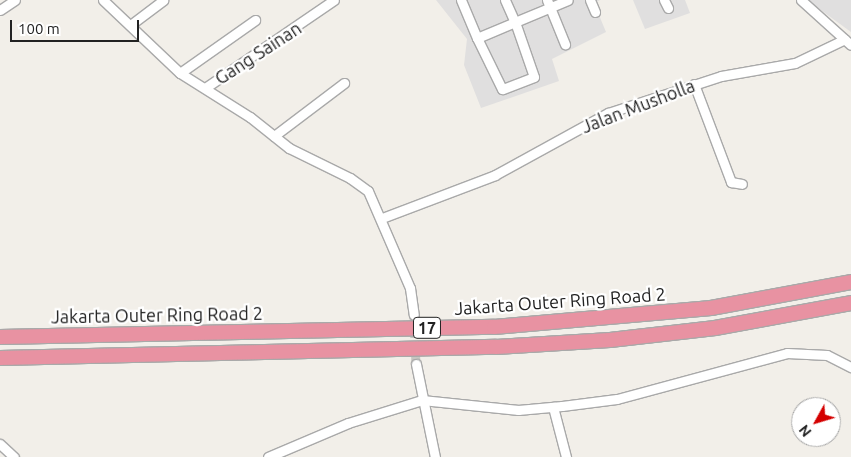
<!DOCTYPE html>
<html>
<head>
<meta charset="utf-8">
<style>
	body { margin:0 }
	#map { position:relative; width:851px; height:457px; overflow:hidden; background:#f2efe9; font-family:Ubuntu,sans-serif }
	div>[style] { position:absolute }
	[style*='--x'] { left:calc(var(--x)*1px); top:calc(var(--y)*1px); width:calc(var(--w)*1px); rotate:calc(var(--a)*1deg) }
	.residential>* { inset:0; background:#e0dfdf }
	.minor-tunnel>* { height:9px; margin-top:-4.5px; transform-origin:0; background:repeating-linear-gradient(90deg,#c8c6c1 0 9px,transparent 0 13.5px) }
	.roads { filter:drop-shadow(1px 0 #a9a9a9) drop-shadow(-1px 0 #a9a9a9) drop-shadow(0 1px #a9a9a9) drop-shadow(0 -1px #a9a9a9) }
	.minor>* { height:9px; margin:-4.5px; padding:0 4.5px; transform-origin:4.5px; border-radius:4.5px; background:#fff }
	.highway>* { height:14px; margin:-7px; padding:0 7px; transform-origin:7px; border-radius:7px; background:#e892a2 }
	span { translate:-50% -50%; white-space:nowrap; text-align:center; line-height:1.15; -webkit-text-stroke:4.5px #fff; paint-order:stroke }
	.shield-label span { padding:1px 4px; background:#fff; border:1px solid; border-radius:4px; -webkit-text-stroke-width:0 }
	.shield-label { font-size:16px; color:#222; font-weight:700 }
	.street-label { font-size:18px; color:#222 }
	.north { position:absolute; left:791px; top:397px; width:50px; height:50px; box-sizing:border-box; background:#fff; border:1px solid #a7a7a7; border-radius:50%; rotate:231deg; font-size:14px; font-weight:700; line-height:20px; text-align:center; color:#222 }
	.north::after { content:''; display:block; margin:auto; width:18px; height:22px; background:#d40000; clip-path:polygon(50% 0,100% 100%,50% 72%,0 100%) }
	.scale { position:absolute; left:10px; top:20px; width:129px; height:22px; box-sizing:border-box; border:2px solid #222; border-top:0; padding-left:6px; font-size:15px; line-height:18px; white-space:nowrap; color:#222; -webkit-text-stroke:4px #fff; paint-order:stroke }
</style>
</head>
<body>
<div id="map">
	<div class="residential">
		<i style="clip-path:polygon(436px 0,600px 0,594px 3px,606px 32px,552px 59px,559px 81px,481px 108px,464px 65px,467px 39px)"></i>
		<i style="clip-path:polygon(633px 0,685px 0,690px 13px,645px 29px)"></i>
		<i style="clip-path:polygon(807px 0,851px 0,851px 33px,851px 32px)"></i>
	</div>
	<div class="minor-tunnel">
		<i style="--x:414;--y:315;--w:49;--a:87.7"></i>
	</div>
	<div class="roads">
		<div class="minor">
			<i style="--x:103;--y:0;--w:106;--a:43.5"></i>
			<i style="--x:180;--y:73;--w:83;--a:32.2"></i>
			<i style="--x:250;--y:117;--w:50;--a:38.5"></i>
			<i style="--x:289;--y:148;--w:68;--a:26.2"></i>
			<i style="--x:350;--y:178;--w:22;--a:36"></i>
			<i style="--x:368;--y:191;--w:106;--a:66.6"></i>
			<i style="--x:410;--y:288;--w:27;--a:82"></i>
			<i style="--x:461;--y:0;--w:41;--a:67.2"></i>
			<i style="--x:505;--y:0;--w:24;--a:66"></i>
			<i style="--x:515;--y:22;--w:57;--a:-22.5"></i>
			<i style="--x:547;--y:0;--w:48;--a:67.8"></i>
			<i style="--x:590;--y:0;--w:13;--a:67"></i>
			<i style="--x:664;--y:0;--w:9;--a:63"></i>
			<i style="--x:801;--y:0;--w:67;--a:42"></i>
			<i style="--x:0;--y:10;--w:18;--a:-34"></i>
			<i style="--x:515;--y:22;--w:58;--a:70.9"></i>
			<i style="--x:534;--y:77;--w:34;--a:159"></i>
			<i style="--x:502;--y:89;--w:57;--a:-116.1"></i>
			<i style="--x:477;--y:38;--w:41;--a:-22.8"></i>
			<i style="--x:133;--y:23;--w:38;--a:-37"></i>
			<i style="--x:180;--y:73;--w:92;--a:-35.2"></i>
			<i style="--x:694;--y:84;--w:105;--a:69.3"></i>
			<i style="--x:731;--y:182;--w:11;--a:10"></i>
			<i style="--x:205;--y:88;--w:156;--a:-34.3"></i>
			<i style="--x:274;--y:136;--w:88;--a:-37.1"></i>
			<i style="--x:382;--y:218;--w:121;--a:-20.8"></i>
			<i style="--x:495;--y:175;--w:129;--a:-28.8"></i>
			<i style="--x:608;--y:113;--w:119;--a:-18.1"></i>
			<i style="--x:721;--y:76;--w:75;--a:-10"></i>
			<i style="--x:795;--y:63;--w:55;--a:-25.6"></i>
			<i style="--x:416;--y:364;--w:95;--a:78.5"></i>
			<i style="--x:553;--y:407;--w:52;--a:75.4"></i>
			<i style="--x:0;--y:444;--w:19;--a:43"></i>
			<i style="--x:268;--y:457;--w:87;--a:-23"></i>
			<i style="--x:348;--y:423;--w:77;--a:-17.3"></i>
			<i style="--x:422;--y:400;--w:97;--a:5.9"></i>
			<i style="--x:518;--y:410;--w:44;--a:-5.2"></i>
			<i style="--x:562;--y:406;--w:55;--a:-7.3"></i>
			<i style="--x:617;--y:399;--w:176;--a:-15.1"></i>
			<i style="--x:787;--y:353;--w:40;--a:2.9"></i>
			<i style="--x:827;--y:355;--w:27;--a:27"></i>
		</div>
		<div class="highway">
			<i style="--x:0;--y:337;--w:494;--a:-1.2"></i>
			<i style="--x:494;--y:327;--w:218;--a:-5"></i>
			<i style="--x:711;--y:308;--w:142;--a:-10.5"></i>
			<i style="--x:0;--y:358;--w:496;--a:-1.3"></i>
			<i style="--x:496;--y:347;--w:114;--a:-3.5"></i>
			<i style="--x:610;--y:340;--w:106;--a:-6.5"></i>
			<i style="--x:715;--y:328;--w:138;--a:-10.4"></i>
		</div>
	</div>
	<div class="shield-label">
		<span style="left:427px;top:328px">17</span>
	</div>
	<div class="street-label">
		<span style="left:258px;top:53px;rotate:-33deg">Gang Sainan</span>
		<span style="left:638px;top:106px;rotate:-21deg">Jalan Musholla</span>
		<span style="left:560px;top:301px;rotate:-4deg">Jakarta Outer Ring Road 2</span>
		<span style="left:157px;top:315px;rotate:-1deg">Jakarta Outer Ring Road 2</span>
	</div>
	<div class="north">N</div>
	<div class="scale">100 m</div>
</div>
</body>
</html>
